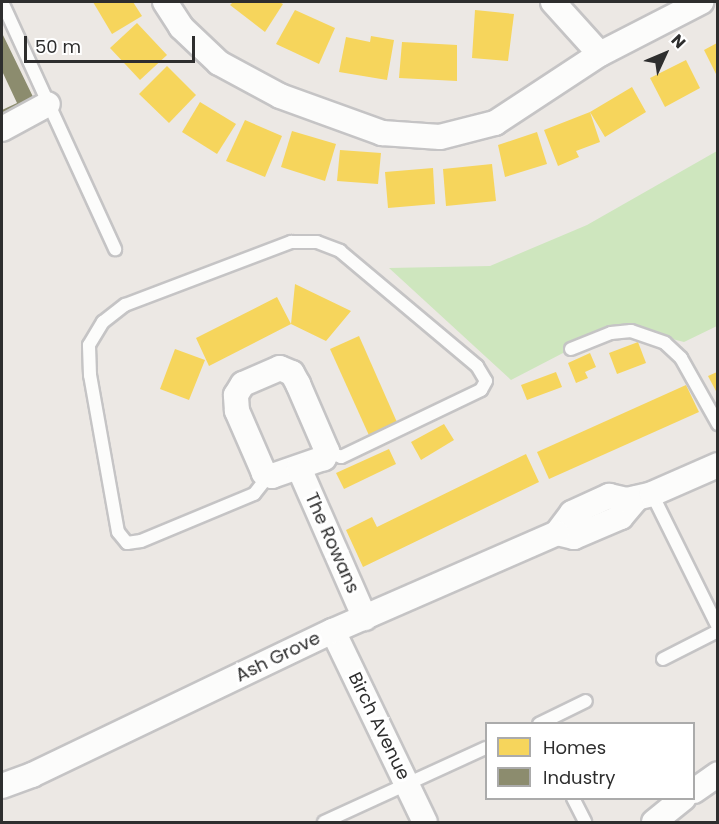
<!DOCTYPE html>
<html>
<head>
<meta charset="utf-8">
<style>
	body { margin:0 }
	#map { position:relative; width:719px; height:824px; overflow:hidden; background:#ece8e4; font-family:Poppins,sans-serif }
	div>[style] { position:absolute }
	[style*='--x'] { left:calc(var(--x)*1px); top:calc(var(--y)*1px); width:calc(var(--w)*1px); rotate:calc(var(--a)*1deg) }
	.green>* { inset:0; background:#cee6be }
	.homes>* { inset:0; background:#f6d55c }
	.industry>* { inset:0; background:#8c8c6e }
	.roads { filter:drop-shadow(2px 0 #c5c4c5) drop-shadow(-2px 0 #c5c4c5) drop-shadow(0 2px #c5c4c5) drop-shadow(0 -2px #c5c4c5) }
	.lane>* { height:12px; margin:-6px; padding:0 6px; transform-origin:6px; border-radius:6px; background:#fcfcfb }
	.street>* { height:24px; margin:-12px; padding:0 12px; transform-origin:12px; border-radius:12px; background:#fcfcfb }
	span { translate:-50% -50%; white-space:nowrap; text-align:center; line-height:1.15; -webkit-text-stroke:6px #fff; paint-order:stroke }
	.street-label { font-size:18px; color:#2e2e2e }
	.frame { position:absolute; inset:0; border:3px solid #2e2e2e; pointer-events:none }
	.legend { position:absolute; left:485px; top:722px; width:210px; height:78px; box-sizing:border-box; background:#fff; border:2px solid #ababab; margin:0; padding:8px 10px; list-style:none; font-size:18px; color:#2e2e2e }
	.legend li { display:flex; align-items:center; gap:12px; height:30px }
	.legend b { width:30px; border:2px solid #ababab }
	.north { position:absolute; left:635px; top:24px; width:60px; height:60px; -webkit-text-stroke:4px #fff; paint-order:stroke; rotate:46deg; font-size:16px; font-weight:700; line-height:24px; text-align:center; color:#2e2e2e }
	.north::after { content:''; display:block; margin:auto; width:21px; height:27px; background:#2e2e2e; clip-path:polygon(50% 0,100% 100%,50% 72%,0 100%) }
	.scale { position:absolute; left:24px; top:36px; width:171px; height:27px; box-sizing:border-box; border:3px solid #2e2e2e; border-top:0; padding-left:8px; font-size:18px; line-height:21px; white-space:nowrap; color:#2e2e2e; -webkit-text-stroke:4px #fff; paint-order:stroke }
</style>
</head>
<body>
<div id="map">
	<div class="green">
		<i style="clip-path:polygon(717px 151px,717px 326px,684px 342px,617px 325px,511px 380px,389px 268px,490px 266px,587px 225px)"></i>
	</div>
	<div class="homes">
		<i style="clip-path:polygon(93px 2px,133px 2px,142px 16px,112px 34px)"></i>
		<i style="clip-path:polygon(233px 2px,279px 2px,283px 4px,265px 32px,230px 5px)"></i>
		<i style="clip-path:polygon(295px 10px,335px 28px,319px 64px,276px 44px)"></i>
		<i style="clip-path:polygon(475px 10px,514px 14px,508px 61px,472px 58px)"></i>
		<i style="clip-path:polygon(137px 23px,167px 55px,140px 80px,110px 48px)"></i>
		<i style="clip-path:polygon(371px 36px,394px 40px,387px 80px,339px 72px,346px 37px,370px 42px)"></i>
		<i style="clip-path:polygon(402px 42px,457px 45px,457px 81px,399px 78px)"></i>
		<i style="clip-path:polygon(717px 43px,717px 76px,704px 50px)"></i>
		<i style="clip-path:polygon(686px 60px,700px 88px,665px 107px,650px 78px)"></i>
		<i style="clip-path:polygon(167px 66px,196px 95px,169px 123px,139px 94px)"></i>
		<i style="clip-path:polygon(632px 87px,646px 112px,605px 137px,590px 112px,600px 142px,576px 151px,579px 157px,558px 166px,544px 130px,590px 112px)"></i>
		<i style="clip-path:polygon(200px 102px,236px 124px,217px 154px,182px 132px)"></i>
		<i style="clip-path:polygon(245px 120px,282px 136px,265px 177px,226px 161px)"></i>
		<i style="clip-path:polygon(292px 131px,336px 144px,325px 181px,281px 167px)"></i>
		<i style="clip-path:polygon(537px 132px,547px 164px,505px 177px,498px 145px)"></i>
		<i style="clip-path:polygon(340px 150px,381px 153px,378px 184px,337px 181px)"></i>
		<i style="clip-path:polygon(492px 164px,496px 201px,446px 206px,443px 169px)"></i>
		<i style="clip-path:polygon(433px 168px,435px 204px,388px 208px,385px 172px)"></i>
		<i style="clip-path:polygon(295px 284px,351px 311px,326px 341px,291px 324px,209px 366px,196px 338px,277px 297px,291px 324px)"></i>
		<i style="clip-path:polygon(359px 336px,400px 429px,372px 442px,330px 349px)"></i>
		<i style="clip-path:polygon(638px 342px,646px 363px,617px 374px,609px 353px)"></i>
		<i style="clip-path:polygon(175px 349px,205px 360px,189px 400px,160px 389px)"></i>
		<i style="clip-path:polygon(590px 353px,596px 367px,585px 372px,588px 378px,576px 383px,568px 363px)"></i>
		<i style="clip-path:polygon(556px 372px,562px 387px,527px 400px,521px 385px)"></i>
		<i style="clip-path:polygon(717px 372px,717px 393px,708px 376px)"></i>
		<i style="clip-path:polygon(686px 385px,699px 412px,549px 479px,537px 452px)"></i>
		<i style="clip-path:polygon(444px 424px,454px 440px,421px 460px,411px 442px)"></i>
		<i style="clip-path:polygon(389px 449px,396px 464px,344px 489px,336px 473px)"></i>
		<i style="clip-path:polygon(526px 454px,539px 482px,363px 567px,346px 530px,372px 517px,377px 527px)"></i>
	</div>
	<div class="industry">
		<i style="clip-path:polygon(2px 33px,36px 103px,2px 120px,2px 110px,17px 103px,2px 71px)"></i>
	</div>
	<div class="roads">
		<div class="lane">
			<i style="--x:2;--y:2;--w:272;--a:65.4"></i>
			<i style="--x:571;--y:349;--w:43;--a:-21.8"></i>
			<i style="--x:611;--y:333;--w:20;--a:-6"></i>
			<i style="--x:631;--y:331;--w:36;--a:19"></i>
			<i style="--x:665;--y:343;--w:22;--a:43"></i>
			<i style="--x:681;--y:358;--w:76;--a:60.7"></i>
			<i style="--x:269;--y:475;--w:24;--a:128"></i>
			<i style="--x:254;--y:494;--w:122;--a:157.4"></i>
			<i style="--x:141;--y:541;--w:14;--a:172"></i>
			<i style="--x:127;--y:543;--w:14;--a:-129"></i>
			<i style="--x:118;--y:532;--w:159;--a:-100.1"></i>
			<i style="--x:90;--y:375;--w:30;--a:-92"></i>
			<i style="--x:89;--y:345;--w:27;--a:-59"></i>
			<i style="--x:103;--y:322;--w:28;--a:-38"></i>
			<i style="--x:125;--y:305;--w:178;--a:-20.8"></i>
			<i style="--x:291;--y:242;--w:26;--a:0"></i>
			<i style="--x:317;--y:242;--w:25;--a:21"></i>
			<i style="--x:340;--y:251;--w:179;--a:40"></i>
			<i style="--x:477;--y:366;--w:17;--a:59"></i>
			<i style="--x:486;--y:381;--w:10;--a:119"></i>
			<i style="--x:481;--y:390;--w:155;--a:154.4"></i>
			<i style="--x:341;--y:457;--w:15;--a:-157"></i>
			<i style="--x:652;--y:494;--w:148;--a:63.6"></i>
			<i style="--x:663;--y:659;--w:62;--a:-27"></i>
			<i style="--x:539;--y:724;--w:52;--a:-26.1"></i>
			<i style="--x:573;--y:798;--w:27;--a:63"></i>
			<i style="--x:324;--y:822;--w:178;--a:-24.6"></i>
		</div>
		<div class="street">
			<i style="--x:165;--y:2;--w:30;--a:57"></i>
			<i style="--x:181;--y:27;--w:52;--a:43.5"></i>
			<i style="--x:219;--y:63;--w:69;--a:28.4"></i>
			<i style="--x:280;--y:96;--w:109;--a:19.9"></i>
			<i style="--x:382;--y:133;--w:58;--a:3.9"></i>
			<i style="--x:440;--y:137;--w:57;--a:-14.3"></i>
			<i style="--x:495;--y:123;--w:126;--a:-33.3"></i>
			<i style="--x:600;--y:54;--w:114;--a:-27.2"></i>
			<i style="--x:553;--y:2;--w:70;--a:47.9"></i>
			<i style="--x:2;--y:129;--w:52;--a:-28.5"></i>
			<i style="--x:280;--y:368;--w:13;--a:23"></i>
			<i style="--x:292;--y:373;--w:13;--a:61"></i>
			<i style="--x:298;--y:384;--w:73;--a:66.6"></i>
			<i style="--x:327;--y:451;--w:8;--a:113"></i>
			<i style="--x:324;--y:458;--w:55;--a:160.9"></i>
			<i style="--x:272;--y:476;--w:9;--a:-159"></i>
			<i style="--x:264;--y:473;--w:68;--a:-113.5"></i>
			<i style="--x:237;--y:411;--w:16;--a:-94"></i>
			<i style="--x:236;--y:395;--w:13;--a:-58"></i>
			<i style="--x:243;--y:384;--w:40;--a:-23.4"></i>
			<i style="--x:299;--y:468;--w:164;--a:66.3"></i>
			<i style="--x:637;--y:498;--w:25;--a:130"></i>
			<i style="--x:621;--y:517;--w:51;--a:156.9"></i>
			<i style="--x:574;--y:537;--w:17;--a:-167"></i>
			<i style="--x:557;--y:533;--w:25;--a:-53"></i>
			<i style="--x:572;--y:513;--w:41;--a:-24.7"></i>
			<i style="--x:609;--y:496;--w:18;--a:13"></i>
			<i style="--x:627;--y:500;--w:26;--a:-13"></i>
			<i style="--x:652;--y:494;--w:72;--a:-23.7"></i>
			<i style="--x:333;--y:631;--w:212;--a:64.3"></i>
			<i style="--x:2;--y:786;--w:32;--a:-20"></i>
			<i style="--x:32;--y:775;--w:334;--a:-25.6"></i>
			<i style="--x:333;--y:631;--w:244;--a:-23.6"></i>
			<i style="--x:694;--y:791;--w:29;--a:-35"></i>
			<i style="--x:654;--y:822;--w:38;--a:-39"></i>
		</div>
	</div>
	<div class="street-label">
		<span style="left:332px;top:543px;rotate:66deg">The Rowans</span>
		<span style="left:278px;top:657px;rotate:-26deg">Ash Grove</span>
		<span style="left:379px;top:726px;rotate:64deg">Birch Avenue</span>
	</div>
	<div class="frame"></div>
	<ul class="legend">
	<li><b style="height:16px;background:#f6d55c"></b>Homes</li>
	<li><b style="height:16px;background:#8c8c6e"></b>Industry</li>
	</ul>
	<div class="north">N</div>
	<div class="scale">50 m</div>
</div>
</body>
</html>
